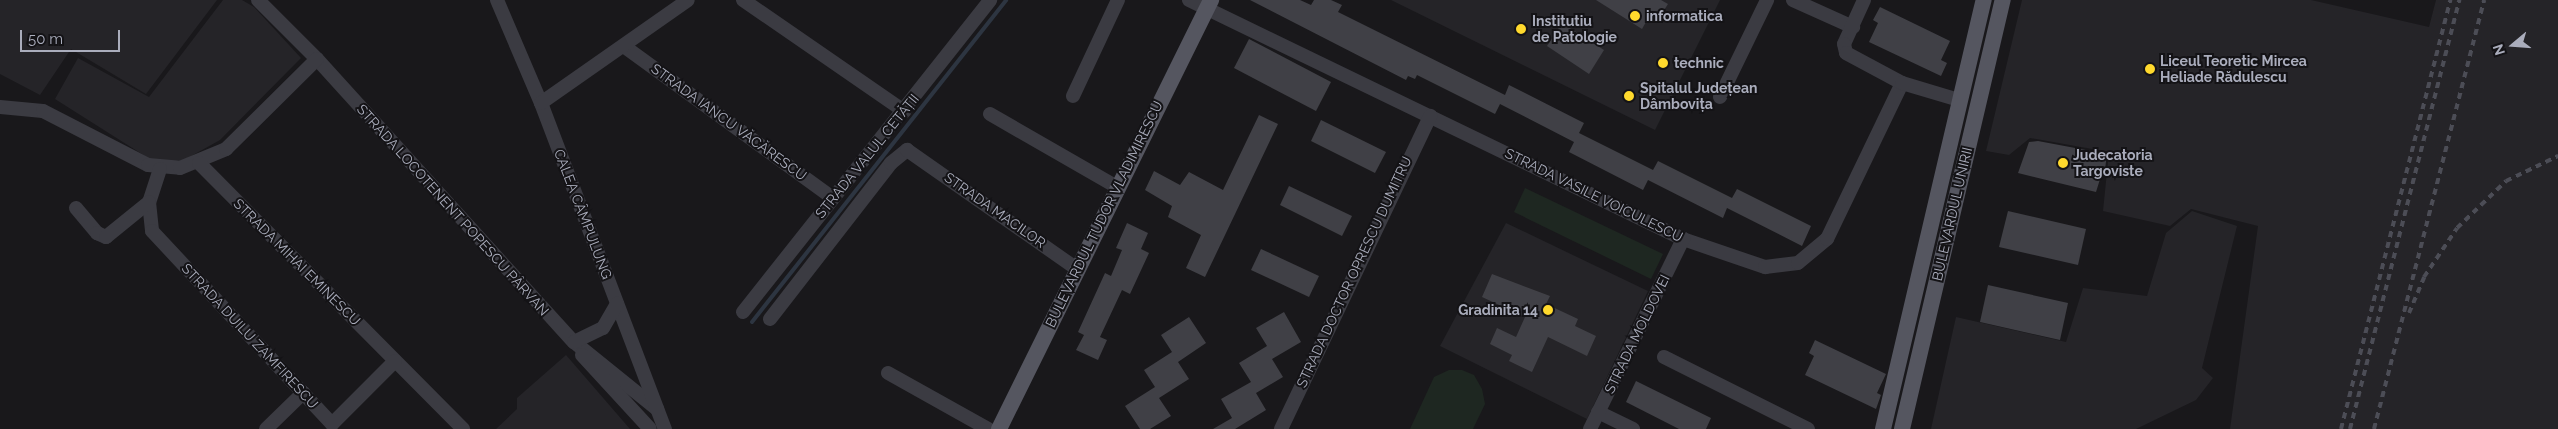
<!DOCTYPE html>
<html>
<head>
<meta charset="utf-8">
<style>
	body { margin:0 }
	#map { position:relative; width:2558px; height:429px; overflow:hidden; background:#19181b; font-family:Raleway,sans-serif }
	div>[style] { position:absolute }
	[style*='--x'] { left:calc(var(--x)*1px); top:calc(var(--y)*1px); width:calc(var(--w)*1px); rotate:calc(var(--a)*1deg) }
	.built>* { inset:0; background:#252428 }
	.green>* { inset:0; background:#1e2721 }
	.stream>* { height:4px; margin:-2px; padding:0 2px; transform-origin:2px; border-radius:2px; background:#2d3541 }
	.building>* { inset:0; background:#404046 }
	.minor>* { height:14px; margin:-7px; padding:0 7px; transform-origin:7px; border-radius:7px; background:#3b3b42 }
	.major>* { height:16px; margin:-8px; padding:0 8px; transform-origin:8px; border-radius:8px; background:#555660 }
	.rail>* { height:4px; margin-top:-2px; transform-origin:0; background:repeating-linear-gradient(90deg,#4c4d56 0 6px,transparent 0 11px) }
	.dots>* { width:14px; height:14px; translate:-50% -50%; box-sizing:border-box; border:2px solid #141316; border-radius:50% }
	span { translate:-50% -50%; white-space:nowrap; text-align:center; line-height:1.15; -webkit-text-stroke:4px #141316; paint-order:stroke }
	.poi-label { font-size:14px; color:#aaadbc; font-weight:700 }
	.left { translate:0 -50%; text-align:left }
	.right { translate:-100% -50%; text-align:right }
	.street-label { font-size:14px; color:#aaadbc }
	.north { position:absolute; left:2488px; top:20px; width:50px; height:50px; -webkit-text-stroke:4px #141316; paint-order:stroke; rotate:252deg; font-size:14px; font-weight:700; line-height:20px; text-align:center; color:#aaadbc }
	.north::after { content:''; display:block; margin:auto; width:18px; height:22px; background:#aaadbc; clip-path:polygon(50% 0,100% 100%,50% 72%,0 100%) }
	.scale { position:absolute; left:20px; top:30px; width:100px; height:22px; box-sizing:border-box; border:2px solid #aaadbc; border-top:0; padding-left:6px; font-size:15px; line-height:18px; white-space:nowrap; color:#aaadbc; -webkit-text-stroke:4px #141316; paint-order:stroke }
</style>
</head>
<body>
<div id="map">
	<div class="built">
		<i style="clip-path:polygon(0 0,217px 0,146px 94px,71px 49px,40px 95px,0 74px)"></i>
		<i style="clip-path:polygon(223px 0,242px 0,254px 7px,301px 58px,220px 140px,184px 160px,156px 163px,55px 99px,78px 58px,149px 97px)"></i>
		<i style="clip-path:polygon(1391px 0,1720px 0,1655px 130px)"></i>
		<i style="clip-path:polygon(2022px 0,2311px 0,2429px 27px,2436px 0,2558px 0,2558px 429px,2230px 429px,2258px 226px,2191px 209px,2170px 226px,2103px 211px,2109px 152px,2030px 138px,2009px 155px,1986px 151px)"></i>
		<i style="clip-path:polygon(2192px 211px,2237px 226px,2202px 368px,2213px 378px,2196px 400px,2136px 429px,1931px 429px,1956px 317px,2066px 342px,2083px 288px,2147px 296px,2166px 233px)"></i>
		<i style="clip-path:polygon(1506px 223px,1648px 291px,1587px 419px,1440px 346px)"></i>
		<i style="clip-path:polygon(566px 355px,630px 429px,496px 429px,517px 409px,517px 398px)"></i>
	</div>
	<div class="green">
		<i style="clip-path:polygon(1525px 188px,1663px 254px,1651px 279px,1514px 212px)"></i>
		<i style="clip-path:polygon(1449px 370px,1462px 370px,1474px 375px,1482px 389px,1485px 404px,1473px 429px,1410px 429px,1434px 377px)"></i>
	</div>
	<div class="stream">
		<i style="--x:752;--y:322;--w:410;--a:-51.7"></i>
	</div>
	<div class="building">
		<i style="clip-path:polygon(1250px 0,1300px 0,1311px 5px,1314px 0,1331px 0,1342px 5px,1338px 12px,1505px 95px,1509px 85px,1584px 123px,1579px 133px,1653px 170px,1658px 161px,1732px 198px,1737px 189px,1811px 226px,1802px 246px,1727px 208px,1723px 218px,1648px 180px,1643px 190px,1569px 152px,1574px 142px,1500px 104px,1495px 114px,1417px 75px,1415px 79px,1408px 76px,1406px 80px)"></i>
		<i style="clip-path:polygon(1596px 0,1661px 0,1668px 4px,1659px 18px,1651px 13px,1642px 29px)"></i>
		<i style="clip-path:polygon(1880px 7px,1950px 41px,1941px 60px,1947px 63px,1941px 76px,1869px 42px,1878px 23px,1873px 20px)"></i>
		<i style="clip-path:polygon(1562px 23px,1604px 50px,1589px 74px,1547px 46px)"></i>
		<i style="clip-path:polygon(1249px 39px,1331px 82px,1316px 111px,1234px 68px)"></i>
		<i style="clip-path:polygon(1259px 115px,1278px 124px,1205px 277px,1186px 268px,1201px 235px,1168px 217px,1172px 206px,1145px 190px,1154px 171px,1180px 185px,1189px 172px,1223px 190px)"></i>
		<i style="clip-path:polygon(1321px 120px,1386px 152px,1375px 173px,1311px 141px)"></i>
		<i style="clip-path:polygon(2038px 141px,2107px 154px,2104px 177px,2101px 176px,2096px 192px,2018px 173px,2029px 142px)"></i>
		<i style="clip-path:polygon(1289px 186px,1352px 216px,1342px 236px,1280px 205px)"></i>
		<i style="clip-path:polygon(2008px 211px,2086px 229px,2078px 265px,1999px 247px)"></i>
		<i style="clip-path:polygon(1127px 223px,1148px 233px,1141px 249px,1149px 253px,1130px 294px,1122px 290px,1100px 337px,1107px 340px,1098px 360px,1076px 350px,1084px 335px,1078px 332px,1105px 273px,1111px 276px,1122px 250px,1116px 248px)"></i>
		<i style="clip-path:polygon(1261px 249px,1319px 276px,1309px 297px,1251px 270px)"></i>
		<i style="clip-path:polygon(1492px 274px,1550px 296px,1546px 304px,1578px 319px,1575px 326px,1596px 336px,1587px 356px,1548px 337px,1532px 372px,1509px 361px,1512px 355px,1490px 344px,1497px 328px,1516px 337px,1525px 317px,1482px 297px)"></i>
		<i style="clip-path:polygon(1988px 285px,2068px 303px,2060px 340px,1980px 322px)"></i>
		<i style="clip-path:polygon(1284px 312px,1301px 342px,1272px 359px,1283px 377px,1256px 393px,1266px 410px,1235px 429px,1213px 429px,1232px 418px,1221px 399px,1251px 382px,1239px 363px,1267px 346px,1256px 328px)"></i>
		<i style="clip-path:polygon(1189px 317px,1206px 343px,1178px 362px,1189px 379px,1159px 398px,1171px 416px,1150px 429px,1140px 429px,1125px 406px,1155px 387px,1144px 370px,1172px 352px,1161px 335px)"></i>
		<i style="clip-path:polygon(1815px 340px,1886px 374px,1877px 393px,1881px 395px,1876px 409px,1805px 375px,1814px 356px,1809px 353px)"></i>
		<i style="clip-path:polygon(1636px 381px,1711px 418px,1706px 429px,1679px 429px,1626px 402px)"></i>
	</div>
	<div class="minor">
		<i style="--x:258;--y:0;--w:83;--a:45"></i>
		<i style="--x:317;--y:59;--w:382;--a:47.8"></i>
		<i style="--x:574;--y:342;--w:107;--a:38.9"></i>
		<i style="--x:497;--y:0;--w:112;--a:66.9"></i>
		<i style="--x:541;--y:103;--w:349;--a:69.2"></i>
		<i style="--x:743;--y:0;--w:196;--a:34.6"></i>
		<i style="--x:1189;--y:0;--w:549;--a:25.82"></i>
		<i style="--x:1683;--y:239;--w:87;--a:18.9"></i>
		<i style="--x:1765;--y:267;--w:33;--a:-7"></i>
		<i style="--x:1798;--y:263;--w:38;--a:-40"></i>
		<i style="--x:1827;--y:239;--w:173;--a:-64.3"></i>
		<i style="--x:1793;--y:0;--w:66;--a:24.2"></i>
		<i style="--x:1864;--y:0;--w:48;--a:114.4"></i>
		<i style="--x:1844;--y:44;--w:9;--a:77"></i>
		<i style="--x:1846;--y:53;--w:64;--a:28.2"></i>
		<i style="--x:1902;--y:83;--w:59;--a:16.6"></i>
		<i style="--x:625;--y:47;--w:257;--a:36"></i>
		<i style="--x:1073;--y:96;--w:106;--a:-64.9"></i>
		<i style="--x:1720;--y:97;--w:108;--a:-64.1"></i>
		<i style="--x:541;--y:103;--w:179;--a:-35"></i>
		<i style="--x:0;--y:107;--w:43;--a:5.3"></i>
		<i style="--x:43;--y:111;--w:118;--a:27.2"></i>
		<i style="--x:148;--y:165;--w:32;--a:5"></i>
		<i style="--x:180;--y:168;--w:50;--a:-22.4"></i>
		<i style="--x:226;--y:149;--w:128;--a:-44.7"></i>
		<i style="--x:990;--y:114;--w:146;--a:29.9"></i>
		<i style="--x:199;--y:163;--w:375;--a:45.2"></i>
		<i style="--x:160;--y:169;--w:35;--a:108"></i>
		<i style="--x:149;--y:202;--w:29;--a:84"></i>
		<i style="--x:152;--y:231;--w:264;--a:47"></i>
		<i style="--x:332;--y:424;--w:89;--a:-45"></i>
		<i style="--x:76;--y:208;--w:33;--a:50"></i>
		<i style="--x:97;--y:233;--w:10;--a:24"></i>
		<i style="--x:106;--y:237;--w:55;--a:-39.1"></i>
		<i style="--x:743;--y:312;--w:398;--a:-51.6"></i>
		<i style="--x:770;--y:319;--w:197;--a:-52.2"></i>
		<i style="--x:891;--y:163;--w:21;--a:-39"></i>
		<i style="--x:907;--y:150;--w:208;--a:35"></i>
		<i style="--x:574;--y:342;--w:32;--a:-26"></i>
		<i style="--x:603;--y:328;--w:28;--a:-60"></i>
		<i style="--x:582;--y:355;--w:100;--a:47.4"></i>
		<i style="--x:1664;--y:357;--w:161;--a:26.6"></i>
		<i style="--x:888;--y:373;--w:115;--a:29.2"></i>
		<i style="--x:1598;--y:412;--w:39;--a:26"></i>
		<i style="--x:266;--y:429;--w:52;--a:-44.2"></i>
		<i style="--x:1281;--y:429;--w:347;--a:-64.5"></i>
		<i style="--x:1590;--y:429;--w:212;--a:-63.9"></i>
	</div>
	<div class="major">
		<i style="--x:999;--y:429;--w:479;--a:-63.7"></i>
		<i style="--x:1883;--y:429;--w:441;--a:-76.8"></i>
		<i style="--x:1902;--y:429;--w:441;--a:-76.8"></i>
	</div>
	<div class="rail">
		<i style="--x:2409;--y:313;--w:39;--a:-67"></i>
		<i style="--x:2424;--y:277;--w:59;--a:-56"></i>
		<i style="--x:2457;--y:228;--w:68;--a:-43.8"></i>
		<i style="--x:2506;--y:181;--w:58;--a:-25.7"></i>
		<i style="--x:2341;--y:429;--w:443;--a:-75.7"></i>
		<i style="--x:2350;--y:429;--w:443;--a:-75.7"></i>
		<i style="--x:2374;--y:429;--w:443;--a:-75.6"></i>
	</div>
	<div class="dots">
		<i style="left:1635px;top:16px;background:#ffd92d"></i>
		<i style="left:1521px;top:29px;background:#ffd92d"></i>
		<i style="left:1663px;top:63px;background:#ffd92d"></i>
		<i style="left:2150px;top:69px;background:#ffd92d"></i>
		<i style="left:1629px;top:96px;background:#ffd92d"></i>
		<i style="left:2063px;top:163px;background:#ffd92d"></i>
		<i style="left:1548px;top:310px;background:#ffd92d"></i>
	</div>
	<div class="poi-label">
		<span class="left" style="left:1646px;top:16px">informatica</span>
		<span class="left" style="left:1532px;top:29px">Institutiu<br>de Patologie</span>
		<span class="left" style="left:2160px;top:69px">Liceul Teoretic Mircea<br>Heliade Rădulescu</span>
		<span class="left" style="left:1674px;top:63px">technic</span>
		<span class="left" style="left:1640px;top:96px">Spitalul Județean<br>Dâmbovița</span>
		<span class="left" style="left:2073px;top:163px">Judecatoria<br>Targoviste</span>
		<span class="right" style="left:1538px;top:310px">Gradinita 14</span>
	</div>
	<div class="street-label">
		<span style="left:729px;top:122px;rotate:36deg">STRADA IANCU VĂCĂRESCU</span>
		<span style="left:867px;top:156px;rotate:-51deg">STRADA VALUL CETĂȚII</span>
		<span style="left:1594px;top:195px;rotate:26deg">STRADA VASILE VOICULESCU</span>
		<span style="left:453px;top:210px;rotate:48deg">STRADA LOCOTENENT POPESCU PÂRVAN</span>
		<span style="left:995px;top:210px;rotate:35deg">STRADA MACILOR</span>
		<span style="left:583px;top:214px;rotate:69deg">CALEA CÂMPULUNG</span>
		<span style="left:1104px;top:214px;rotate:-64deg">BULEVARDUL TUDOR VLADIMIRESCU</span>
		<span style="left:1952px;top:214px;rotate:-77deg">BULEVARDUL UNIRII</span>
		<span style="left:297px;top:262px;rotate:45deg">STRADA MIHAI EMINESCU</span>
		<span style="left:1354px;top:272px;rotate:-65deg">STRADA DOCTOR OPRESCU DUMITRU</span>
		<span style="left:1637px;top:334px;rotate:-64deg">STRADA MOLDOVEI</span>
		<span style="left:250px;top:336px;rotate:47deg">STRADA DUILU ZAMFIRESCU</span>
	</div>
	<div class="north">N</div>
	<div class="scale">50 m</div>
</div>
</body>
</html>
